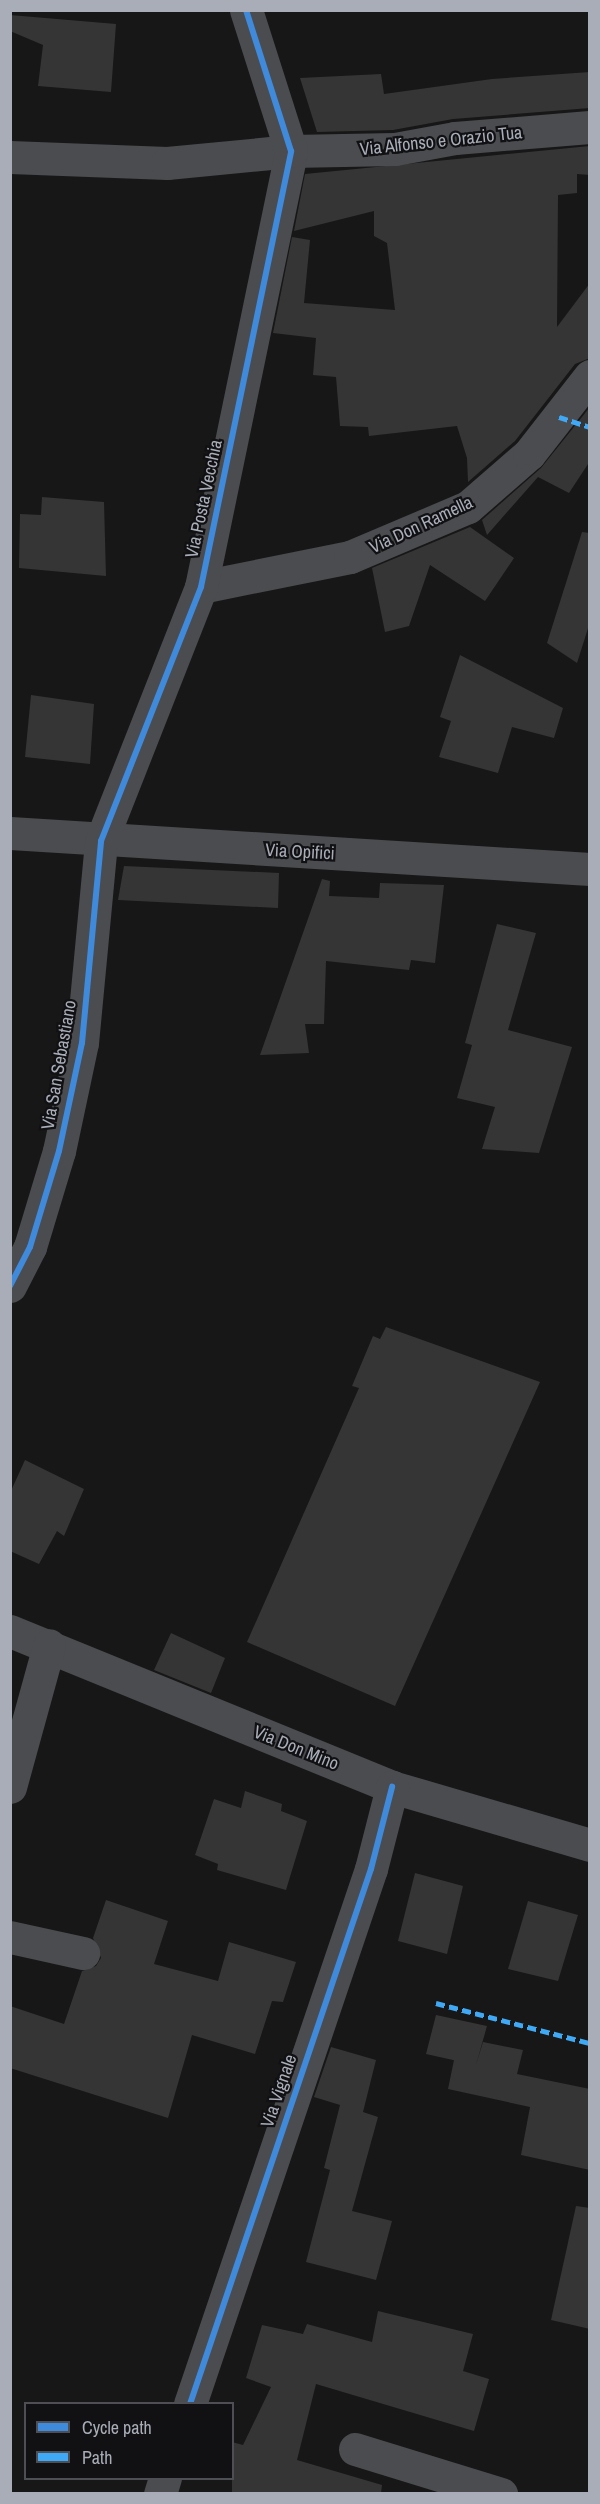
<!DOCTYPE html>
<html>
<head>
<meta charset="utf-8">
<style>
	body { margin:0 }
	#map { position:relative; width:600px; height:2504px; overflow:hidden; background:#171717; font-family:"Archivo Narrow",sans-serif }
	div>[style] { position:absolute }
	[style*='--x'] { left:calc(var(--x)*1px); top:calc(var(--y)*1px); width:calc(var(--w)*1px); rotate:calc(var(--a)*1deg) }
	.building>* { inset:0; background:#353536 }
	.minor>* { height:33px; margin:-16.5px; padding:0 16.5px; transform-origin:16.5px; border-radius:16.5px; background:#4b4c50 }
	.quiet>* { height:4.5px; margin-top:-2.25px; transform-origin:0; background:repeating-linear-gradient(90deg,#3fa9f5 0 9px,transparent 0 13.5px) }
	.cycleway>* { height:6px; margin:-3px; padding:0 3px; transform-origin:3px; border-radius:3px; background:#408adc }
	span { translate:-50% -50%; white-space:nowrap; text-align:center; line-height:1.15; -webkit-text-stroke:4.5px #111113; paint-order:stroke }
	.street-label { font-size:18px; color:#a8adb8 }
	.frame { position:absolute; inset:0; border:12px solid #a8adb8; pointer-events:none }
	.legend { position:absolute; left:24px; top:2402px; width:210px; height:78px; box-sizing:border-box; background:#111113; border:2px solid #4d4f55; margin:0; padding:8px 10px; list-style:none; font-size:18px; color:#a8adb8 }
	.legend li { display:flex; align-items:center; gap:12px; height:30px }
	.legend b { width:30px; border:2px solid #4d4f55 }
</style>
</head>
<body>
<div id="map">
	<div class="building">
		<i style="clip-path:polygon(10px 15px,116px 24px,111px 92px,38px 86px,43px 45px,10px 31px)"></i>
		<i style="clip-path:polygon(590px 72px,590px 108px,453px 119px,393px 130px,317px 132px,300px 78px,381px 74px,384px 94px,492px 79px)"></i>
		<i style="clip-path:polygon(590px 146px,590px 175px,577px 174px,577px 193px,558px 195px,557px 327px,590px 283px,590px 358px,575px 364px,515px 441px,468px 482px,467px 458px,457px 426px,369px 436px,368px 427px,340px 426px,336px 377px,313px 375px,316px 338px,273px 333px,292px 237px,310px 240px,304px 303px,395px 310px,387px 243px,374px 236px,374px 211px,294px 231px,305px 174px)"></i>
		<i style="clip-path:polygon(590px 407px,590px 461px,569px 493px,538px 477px,487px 535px,482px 520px,541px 468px)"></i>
		<i style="clip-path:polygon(42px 497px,104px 502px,106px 576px,19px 568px,20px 514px,41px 515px)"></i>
		<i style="clip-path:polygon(470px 527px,514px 558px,485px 601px,430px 565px,409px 626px,385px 632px,372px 568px)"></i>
		<i style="clip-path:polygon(582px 532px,590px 533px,590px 622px,577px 663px,547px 643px)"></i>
		<i style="clip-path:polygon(460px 655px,563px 708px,554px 738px,512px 727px,498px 773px,439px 757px,451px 721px,440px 717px)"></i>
		<i style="clip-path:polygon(31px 695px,94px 704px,90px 764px,25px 757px)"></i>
		<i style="clip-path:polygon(124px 866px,279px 873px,278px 908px,118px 900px)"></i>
		<i style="clip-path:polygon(322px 879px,330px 881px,329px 896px,379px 898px,380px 883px,444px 885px,435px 963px,411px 960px,409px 970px,326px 961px,324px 1024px,305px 1024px,309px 1053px,260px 1055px)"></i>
		<i style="clip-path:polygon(497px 924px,536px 933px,508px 1030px,572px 1047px,539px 1153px,482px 1149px,495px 1107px,457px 1098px,472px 1045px,465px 1043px)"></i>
		<i style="clip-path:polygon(386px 1327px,540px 1382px,395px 1706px,247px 1642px,359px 1388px,352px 1386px,373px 1336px,380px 1339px)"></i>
		<i style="clip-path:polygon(25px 1460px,84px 1489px,64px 1536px,57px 1531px,39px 1564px,10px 1551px,10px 1493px)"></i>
		<i style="clip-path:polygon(171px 1633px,225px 1658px,211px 1693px,154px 1670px)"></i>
		<i style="clip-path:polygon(245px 1791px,282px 1804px,281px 1811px,307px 1821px,286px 1890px,217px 1870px,218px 1864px,195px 1855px,214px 1799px,241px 1808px)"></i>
		<i style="clip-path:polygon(415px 1873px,463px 1886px,447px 1954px,398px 1941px)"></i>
		<i style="clip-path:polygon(106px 1900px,168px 1921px,154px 1964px,218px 1981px,229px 1942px,296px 1962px,283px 2002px,272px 2001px,255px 2054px,192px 2035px,168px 2118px,10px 2068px,10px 2006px,64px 2024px,82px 1971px,96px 1966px,101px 1958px,93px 1938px)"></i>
		<i style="clip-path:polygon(528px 1901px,578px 1915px,558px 1981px,508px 1969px)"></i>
		<i style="clip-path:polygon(436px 2015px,487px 2026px,476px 2065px,483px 2042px,523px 2050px,517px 2074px,590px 2089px,590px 2170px,521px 2155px,530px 2107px,448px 2089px,454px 2060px,471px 2064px,426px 2054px)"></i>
		<i style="clip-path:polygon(331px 2047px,376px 2060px,363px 2112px,378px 2117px,352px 2211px,392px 2221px,376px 2280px,306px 2262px,330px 2170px,324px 2168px,340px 2105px,314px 2097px)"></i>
		<i style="clip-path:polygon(576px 2206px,590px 2208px,590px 2329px,551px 2320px)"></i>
		<i style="clip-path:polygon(378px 2311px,473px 2334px,463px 2371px,489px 2379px,474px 2431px,316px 2384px,297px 2460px,382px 2485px,381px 2493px,232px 2493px,232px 2442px,243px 2445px,271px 2387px,246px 2378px,262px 2325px,303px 2334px,307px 2324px,372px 2342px)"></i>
	</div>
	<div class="minor">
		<i style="--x:10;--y:157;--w:157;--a:2.2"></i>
		<i style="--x:167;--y:163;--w:125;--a:-5.5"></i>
		<i style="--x:291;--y:151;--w:104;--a:-1.1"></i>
		<i style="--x:395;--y:149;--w:61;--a:-10.4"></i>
		<i style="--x:455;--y:138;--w:135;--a:-4.7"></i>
		<i style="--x:201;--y:587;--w:152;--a:-11.4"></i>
		<i style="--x:350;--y:557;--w:128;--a:-23"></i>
		<i style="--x:468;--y:507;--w:81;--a:-41"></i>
		<i style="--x:529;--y:454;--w:99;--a:-52"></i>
		<i style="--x:10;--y:833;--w:581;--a:3.55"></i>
		<i style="--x:10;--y:1286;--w:44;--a:-62.9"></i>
		<i style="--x:30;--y:1247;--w:100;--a:-73.2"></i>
		<i style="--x:59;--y:1151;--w:110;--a:-78"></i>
		<i style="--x:82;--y:1043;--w:203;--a:-84.6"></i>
		<i style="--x:101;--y:841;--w:273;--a:-68.5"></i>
		<i style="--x:201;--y:587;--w:445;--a:-78.3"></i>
		<i style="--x:291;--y:151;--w:148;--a:-107.7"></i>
		<i style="--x:10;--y:1631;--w:413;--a:22.2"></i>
		<i style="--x:392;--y:1787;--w:206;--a:16.3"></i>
		<i style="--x:10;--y:1787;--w:147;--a:-74.6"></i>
		<i style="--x:10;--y:1937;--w:75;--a:12.4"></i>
		<i style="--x:190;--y:2404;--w:565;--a:-71.31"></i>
		<i style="--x:371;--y:1869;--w:85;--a:-75.6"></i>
		<i style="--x:355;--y:2449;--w:153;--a:17.1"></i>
		<i style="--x:160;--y:2494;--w:17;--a:-73"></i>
	</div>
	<div class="quiet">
		<i style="--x:559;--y:417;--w:33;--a:18"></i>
		<i style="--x:436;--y:2003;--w:159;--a:14.6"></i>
	</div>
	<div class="cycleway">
		<i style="--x:10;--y:1286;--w:44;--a:-62.9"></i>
		<i style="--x:30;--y:1247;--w:100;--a:-73.2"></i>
		<i style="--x:59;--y:1151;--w:110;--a:-78"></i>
		<i style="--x:82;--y:1043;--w:203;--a:-84.6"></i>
		<i style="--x:101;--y:841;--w:273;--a:-68.5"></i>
		<i style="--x:201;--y:587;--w:445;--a:-78.3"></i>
		<i style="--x:291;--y:151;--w:148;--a:-107.7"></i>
		<i style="--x:190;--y:2404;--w:565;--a:-71.31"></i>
		<i style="--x:371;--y:1869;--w:85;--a:-75.6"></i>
	</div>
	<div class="street-label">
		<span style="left:441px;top:141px;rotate:-6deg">Via Alfonso e Orazio Tua</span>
		<span style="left:204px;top:499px;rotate:-78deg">Via Posta Vecchia</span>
		<span style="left:421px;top:525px;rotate:-25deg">Via Don Ramella</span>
		<span style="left:300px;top:852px;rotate:3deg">Via Opifici</span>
		<span style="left:59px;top:1065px;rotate:-80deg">Via San Sebastiano</span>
		<span style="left:296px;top:1748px;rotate:22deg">Via Don Mino</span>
		<span style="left:279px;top:2091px;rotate:-71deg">Via Vignale</span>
	</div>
	<div class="frame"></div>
	<ul class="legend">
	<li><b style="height:8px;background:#408adc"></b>Cycle path</li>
	<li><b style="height:8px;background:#3fa9f5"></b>Path</li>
	</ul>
</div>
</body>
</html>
